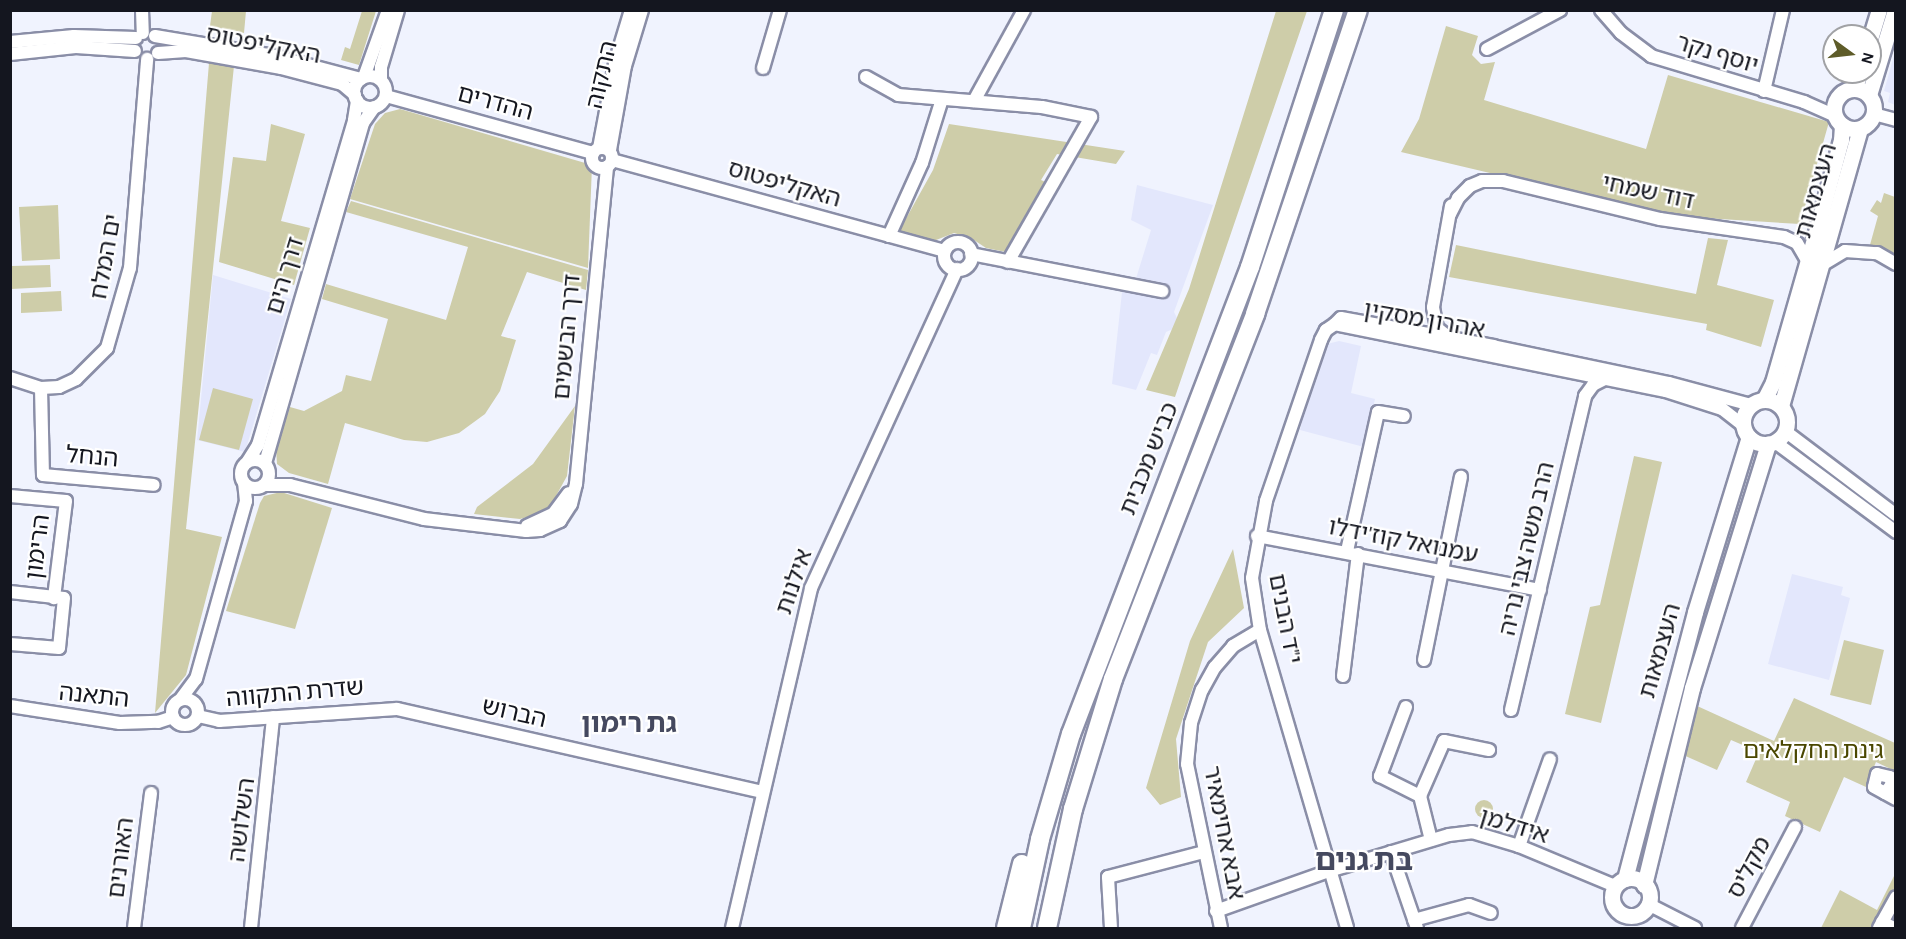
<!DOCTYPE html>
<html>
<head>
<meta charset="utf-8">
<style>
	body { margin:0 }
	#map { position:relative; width:1906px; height:939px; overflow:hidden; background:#f0f3fe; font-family:"Alegreya Sans","Noto Sans Hebrew",sans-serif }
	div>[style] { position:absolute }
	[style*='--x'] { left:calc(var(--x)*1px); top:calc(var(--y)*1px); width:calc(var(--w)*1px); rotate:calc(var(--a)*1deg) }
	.built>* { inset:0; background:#e3e7fc }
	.green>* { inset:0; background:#cecda9 }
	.round { border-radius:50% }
	.roads { filter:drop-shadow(2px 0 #8a8ea7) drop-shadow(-2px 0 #8a8ea7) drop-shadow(0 2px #8a8ea7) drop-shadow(0 -2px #8a8ea7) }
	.minor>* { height:12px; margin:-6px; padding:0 6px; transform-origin:6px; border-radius:6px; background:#fff }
	.minor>.ring { margin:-6px; padding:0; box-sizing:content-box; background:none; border:12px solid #fff; border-radius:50% }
	.major>* { height:15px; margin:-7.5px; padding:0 7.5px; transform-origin:7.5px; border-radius:7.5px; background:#fff }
	.major>.ring { margin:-7.5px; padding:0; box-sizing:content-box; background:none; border:15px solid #fff; border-radius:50% }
	.highway>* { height:18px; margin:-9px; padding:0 9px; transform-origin:9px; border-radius:9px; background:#fff }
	span { translate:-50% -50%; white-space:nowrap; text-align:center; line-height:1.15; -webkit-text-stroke:4.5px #fff; paint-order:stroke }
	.street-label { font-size:24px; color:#14161f }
	.park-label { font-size:24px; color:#4a4700 }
	.quarter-label { font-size:27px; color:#45495f; font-weight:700 }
	.district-label { font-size:30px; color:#45495f; font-weight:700 }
	.frame { position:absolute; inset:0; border:12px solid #14161f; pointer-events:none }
	.north { position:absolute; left:1822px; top:24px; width:60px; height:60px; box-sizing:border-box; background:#fff; border:2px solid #a1a2a5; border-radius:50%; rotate:105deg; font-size:16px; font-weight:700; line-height:24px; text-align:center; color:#14161f }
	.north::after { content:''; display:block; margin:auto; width:21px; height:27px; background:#5e5c29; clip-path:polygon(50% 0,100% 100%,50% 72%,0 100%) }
</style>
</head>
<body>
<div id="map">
	<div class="built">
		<i style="clip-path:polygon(1895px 52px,1896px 105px,1895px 105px,1888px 102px,1890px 93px,1884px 91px)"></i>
		<i style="clip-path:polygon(1137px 185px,1213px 205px,1174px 312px,1177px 318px,1173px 329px,1166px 332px,1157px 355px,1151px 353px,1136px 390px,1112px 384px,1123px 283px,1134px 285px,1151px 230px,1131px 220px)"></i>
		<i style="clip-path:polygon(213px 275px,291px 299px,245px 452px,197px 440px)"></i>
		<i style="clip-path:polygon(1339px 341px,1361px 346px,1351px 393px,1375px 399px,1364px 447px,1300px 430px,1311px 384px,1327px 344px)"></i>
		<i style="clip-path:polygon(1792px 574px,1843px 587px,1841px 595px,1850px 598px,1829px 680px,1768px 664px)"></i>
	</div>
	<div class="green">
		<i style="clip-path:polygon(212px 11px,246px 11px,244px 33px,210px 26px)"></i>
		<i style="clip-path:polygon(362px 11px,376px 11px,359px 65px,341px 60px,345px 47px,350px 49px)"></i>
		<i style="clip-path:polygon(1276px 11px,1307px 11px,1175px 397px,1146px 390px,1189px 289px)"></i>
		<i style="clip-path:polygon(1446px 26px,1478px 36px,1472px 55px,1481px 64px,1495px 62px,1484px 100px,1646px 149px,1668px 75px,1829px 122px,1800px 224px,1672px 216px,1401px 152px,1419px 119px)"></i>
		<i style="clip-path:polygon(209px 63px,234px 66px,186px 529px,222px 537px,186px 675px,155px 713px)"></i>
		<i style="clip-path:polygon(400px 109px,592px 165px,588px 268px,350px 199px,375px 124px,385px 113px)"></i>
		<i style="clip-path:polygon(271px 124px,305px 134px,281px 221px,310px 228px,294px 285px,219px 262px,233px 157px,266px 161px)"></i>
		<i style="clip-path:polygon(949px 124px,1125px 151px,1116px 164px,1057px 154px,1041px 180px,1056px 187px,1020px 255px,986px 248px,971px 238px,954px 233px,931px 242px,898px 233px,933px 170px)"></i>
		<i style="clip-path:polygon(1884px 193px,1895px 197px,1895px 264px,1868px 252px,1878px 216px,1870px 211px,1877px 200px,1881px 203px)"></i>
		<i style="clip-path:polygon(351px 201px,588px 270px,586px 290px,527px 272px,501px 336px,516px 340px,500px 391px,485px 414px,459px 433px,427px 442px,404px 440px,345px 423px,328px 484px,289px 473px,277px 464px,276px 448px,290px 407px,304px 411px,342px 391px,346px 375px,371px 381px,388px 319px,322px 299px,326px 284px,446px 320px,468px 247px,346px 212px)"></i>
		<i style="clip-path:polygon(58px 205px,60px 259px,22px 261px,19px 207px)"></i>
		<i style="clip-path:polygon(1708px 238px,1728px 240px,1717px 285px,1774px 300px,1761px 347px,1706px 330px,1707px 324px,1449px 277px,1456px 245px,1696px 294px)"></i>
		<i style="clip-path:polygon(50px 265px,51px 287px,11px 289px,11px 266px)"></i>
		<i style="clip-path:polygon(61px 291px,62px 311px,21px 313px,21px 293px)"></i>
		<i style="clip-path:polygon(213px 388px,253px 399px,239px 450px,199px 440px)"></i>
		<i style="clip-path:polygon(575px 406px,567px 476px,551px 505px,538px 514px,520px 519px,474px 514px,477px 507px,533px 464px)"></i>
		<i style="clip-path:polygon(1634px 456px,1662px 462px,1601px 723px,1565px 714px,1590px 607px,1600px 605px)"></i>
		<i style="clip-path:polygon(281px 492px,332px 508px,295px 629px,226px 611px,260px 503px,264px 496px)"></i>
		<i style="clip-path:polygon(1233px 549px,1244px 608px,1208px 642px,1176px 739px,1181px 797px,1160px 805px,1146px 788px,1190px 641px)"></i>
		<i style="clip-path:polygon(1844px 640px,1884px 650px,1871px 705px,1830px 695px)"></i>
		<i style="clip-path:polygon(1794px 698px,1895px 743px,1895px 771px,1876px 762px,1866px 787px,1844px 777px,1820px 832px,1785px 816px,1790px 802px,1746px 782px,1759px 752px,1731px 740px,1717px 770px,1681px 754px,1695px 705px,1774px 741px)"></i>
		<i class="round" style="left:1475px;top:800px;width:18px;height:18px"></i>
		<i style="clip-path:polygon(1895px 874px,1895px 897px,1879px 928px,1821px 928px,1840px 890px,1877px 910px)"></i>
	</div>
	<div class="roads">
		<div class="minor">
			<i style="--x:142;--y:10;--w:23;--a:88"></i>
			<i style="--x:1601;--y:10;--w:30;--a:49"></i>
			<i style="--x:1621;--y:33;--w:38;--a:37"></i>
			<i style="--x:1651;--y:56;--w:160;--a:16.7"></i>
			<i style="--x:1804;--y:102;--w:34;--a:24"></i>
			<i style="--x:155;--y:36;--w:121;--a:9.5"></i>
			<i style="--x:274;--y:56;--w:90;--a:14.8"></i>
			<i style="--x:10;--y:42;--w:64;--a:-5.4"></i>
			<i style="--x:74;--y:36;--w:62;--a:1.8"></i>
			<i style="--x:1487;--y:49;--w:83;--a:-28.1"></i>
			<i style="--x:158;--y:53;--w:28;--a:-4"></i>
			<i style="--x:186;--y:51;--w:97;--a:10.1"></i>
			<i style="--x:281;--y:68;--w:63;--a:14.7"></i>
			<i style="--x:342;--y:84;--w:17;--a:40"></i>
			<i style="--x:10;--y:54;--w:66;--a:-6.1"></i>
			<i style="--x:76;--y:47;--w:59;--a:3.9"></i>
			<i style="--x:763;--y:68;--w:60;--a:-73.7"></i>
			<i class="ring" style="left:354px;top:76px;width:20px;height:20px"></i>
			<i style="--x:364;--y:77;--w:71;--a:-70.3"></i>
			<i style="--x:866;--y:77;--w:37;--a:29"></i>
			<i style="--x:898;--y:95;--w:144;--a:4.8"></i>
			<i style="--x:1042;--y:107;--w:50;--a:11.5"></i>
			<i style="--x:1091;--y:117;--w:167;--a:119.8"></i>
			<i style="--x:381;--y:80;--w:13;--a:-90"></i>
			<i style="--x:381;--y:67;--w:59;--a:-73.4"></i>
			<i style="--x:1764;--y:91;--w:83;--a:-76.8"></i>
			<i style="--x:386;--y:96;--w:215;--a:15.4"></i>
			<i style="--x:974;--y:101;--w:104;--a:-61.2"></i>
			<i style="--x:1874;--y:114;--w:23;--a:15"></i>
			<i class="ring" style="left:592px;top:148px;width:8px;height:8px"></i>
			<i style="--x:599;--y:148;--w:86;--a:-79.3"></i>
			<i style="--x:615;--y:63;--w:55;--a:-73.2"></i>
			<i style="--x:610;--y:150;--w:85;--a:-79.9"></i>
			<i style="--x:625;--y:66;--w:59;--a:-73.1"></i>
			<i style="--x:612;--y:160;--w:345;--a:15.3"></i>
			<i style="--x:1450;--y:214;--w:18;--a:-63"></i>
			<i style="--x:1458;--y:198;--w:17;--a:-45"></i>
			<i style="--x:1470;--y:186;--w:13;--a:-23"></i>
			<i style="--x:1482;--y:181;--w:21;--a:0"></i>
			<i style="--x:1503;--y:181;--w:162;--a:13.6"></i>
			<i style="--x:1660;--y:219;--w:125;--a:8.3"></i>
			<i style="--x:1784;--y:237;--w:14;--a:25"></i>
			<i style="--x:1797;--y:243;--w:20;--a:60"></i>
			<i style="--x:889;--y:236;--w:80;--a:-65.7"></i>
			<i style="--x:922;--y:163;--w:67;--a:-72.6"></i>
			<i class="ring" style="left:944px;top:242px;width:16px;height:16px"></i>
			<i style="--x:971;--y:254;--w:195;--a:11"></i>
			<i style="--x:1820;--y:266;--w:29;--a:-31"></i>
			<i style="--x:1845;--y:251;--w:32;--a:4"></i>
			<i style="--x:1877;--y:253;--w:22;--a:30"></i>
			<i style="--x:1335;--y:324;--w:11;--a:146"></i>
			<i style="--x:1326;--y:330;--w:11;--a:117"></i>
			<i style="--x:1321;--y:340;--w:170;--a:108.9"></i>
			<i style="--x:1266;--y:501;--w:78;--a:100.3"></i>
			<i style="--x:1252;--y:578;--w:53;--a:81.3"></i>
			<i style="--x:1260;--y:630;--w:310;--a:73.7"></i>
			<i style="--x:1448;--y:337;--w:14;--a:-141"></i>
			<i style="--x:1437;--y:328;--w:21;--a:-101"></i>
			<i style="--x:1433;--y:307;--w:103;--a:-79.9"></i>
			<i style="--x:10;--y:378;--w:33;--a:18"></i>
			<i style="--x:41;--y:388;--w:18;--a:-3"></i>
			<i style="--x:59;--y:387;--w:19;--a:-25"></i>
			<i style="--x:76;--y:379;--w:44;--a:-45"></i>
			<i style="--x:107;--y:348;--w:83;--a:-74"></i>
			<i style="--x:130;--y:268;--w:210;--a:-85.3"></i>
			<i style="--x:41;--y:388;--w:87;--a:88.7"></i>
			<i style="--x:43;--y:475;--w:111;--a:5.1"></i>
			<i style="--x:1744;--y:426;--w:28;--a:-142"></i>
			<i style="--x:1722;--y:409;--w:59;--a:-162.2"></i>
			<i style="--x:1666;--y:391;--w:338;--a:-168.6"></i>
			<i style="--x:1335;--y:324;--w:8;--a:-45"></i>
			<i style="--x:1341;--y:318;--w:155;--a:10.4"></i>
			<i style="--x:1493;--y:346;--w:180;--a:11.9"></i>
			<i style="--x:1669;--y:383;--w:85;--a:15"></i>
			<i style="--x:1785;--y:431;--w:139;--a:37.1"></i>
			<i style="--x:1775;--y:442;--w:151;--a:36.6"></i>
			<i class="ring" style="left:241px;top:460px;width:16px;height:16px"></i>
			<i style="--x:248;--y:461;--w:19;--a:-58"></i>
			<i style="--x:258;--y:445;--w:339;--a:-73.5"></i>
			<i style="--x:354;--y:120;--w:20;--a:-81"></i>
			<i style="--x:265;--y:463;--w:354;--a:-73.9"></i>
			<i style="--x:363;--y:123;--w:19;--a:-55"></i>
			<i style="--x:264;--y:485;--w:26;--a:0"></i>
			<i style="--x:290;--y:485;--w:138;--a:14.2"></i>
			<i style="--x:424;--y:519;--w:103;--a:6.7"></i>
			<i style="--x:526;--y:531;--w:14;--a:-4"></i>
			<i style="--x:540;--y:530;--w:22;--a:-24"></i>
			<i style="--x:560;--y:521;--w:20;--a:-57"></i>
			<i style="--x:571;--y:504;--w:21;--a:-76"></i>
			<i style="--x:576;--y:484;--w:319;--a:-84.4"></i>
			<i style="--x:10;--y:496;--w:56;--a:5.1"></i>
			<i style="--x:66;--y:501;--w:98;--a:97.1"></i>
			<i style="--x:527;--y:526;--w:29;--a:-25"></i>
			<i style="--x:553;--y:514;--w:26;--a:-53"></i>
			<i style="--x:1257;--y:536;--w:288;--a:10.8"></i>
			<i style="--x:1347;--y:551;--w:142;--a:-77.4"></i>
			<i style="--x:1378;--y:412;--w:26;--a:9"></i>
			<i style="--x:10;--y:592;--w:54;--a:6.3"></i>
			<i style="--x:64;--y:598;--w:50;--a:95.7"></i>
			<i style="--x:59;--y:648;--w:49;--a:-175.3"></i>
			<i style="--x:1424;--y:660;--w:187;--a:-78.6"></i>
			<i style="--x:1343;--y:676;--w:123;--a:-83"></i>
			<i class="ring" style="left:172px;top:699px;width:14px;height:14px"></i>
			<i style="--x:180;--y:700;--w:26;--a:-53"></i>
			<i style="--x:196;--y:679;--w:185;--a:-74.3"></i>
			<i style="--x:246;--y:501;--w:18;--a:-96"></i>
			<i style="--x:10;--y:706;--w:111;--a:8.8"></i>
			<i style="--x:120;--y:723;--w:38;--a:-2"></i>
			<i style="--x:158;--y:722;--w:16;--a:-18"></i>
			<i style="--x:1406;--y:707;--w:74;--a:110.6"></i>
			<i style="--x:1380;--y:776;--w:45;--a:26.6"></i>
			<i style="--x:1511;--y:710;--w:323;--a:-76.7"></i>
			<i style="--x:1585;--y:396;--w:14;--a:-54"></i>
			<i style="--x:1593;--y:385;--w:16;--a:-27"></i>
			<i style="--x:198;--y:716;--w:22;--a:13"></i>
			<i style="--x:219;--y:721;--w:178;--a:-3.9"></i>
			<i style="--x:397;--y:709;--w:375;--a:12.8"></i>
			<i style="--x:1885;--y:793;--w:11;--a:-52"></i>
			<i style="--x:1892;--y:784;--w:7;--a:-106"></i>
			<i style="--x:1890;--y:777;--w:13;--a:-167"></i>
			<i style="--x:1877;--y:774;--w:13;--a:103"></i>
			<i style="--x:1874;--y:787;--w:25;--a:29"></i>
			<i style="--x:1431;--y:840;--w:45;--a:-104"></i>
			<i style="--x:1420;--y:796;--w:60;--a:-66.4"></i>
			<i style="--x:1444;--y:741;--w:46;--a:11.3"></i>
			<i style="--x:1519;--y:846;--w:92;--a:-70.4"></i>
			<i style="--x:1391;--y:852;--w:80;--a:71.1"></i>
			<i style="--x:1648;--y:904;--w:53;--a:27.1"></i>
			<i style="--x:1216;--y:911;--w:120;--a:-19.5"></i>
			<i style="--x:1329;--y:871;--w:125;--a:-16.7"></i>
			<i style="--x:1449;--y:835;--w:23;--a:-7"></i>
			<i style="--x:1472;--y:832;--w:49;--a:16.6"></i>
			<i style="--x:1519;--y:846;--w:104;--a:22.6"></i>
			<i style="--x:1414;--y:920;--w:57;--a:-15.3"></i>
			<i style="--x:1469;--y:905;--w:23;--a:20"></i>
			<i style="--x:1882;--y:922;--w:13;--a:27"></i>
			<i style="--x:134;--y:928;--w:136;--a:-82.8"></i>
			<i style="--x:251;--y:928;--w:212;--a:-84"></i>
			<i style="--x:732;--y:928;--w:349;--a:-76.9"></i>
			<i style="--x:811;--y:588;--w:351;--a:-65.4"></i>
			<i style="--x:1111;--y:928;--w:51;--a:-93.4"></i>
			<i style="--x:1108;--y:877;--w:99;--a:-14.6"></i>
			<i style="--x:1221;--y:928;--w:167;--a:-101.7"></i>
			<i style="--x:1187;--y:764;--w:41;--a:-84.4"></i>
			<i style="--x:1191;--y:723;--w:35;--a:-72"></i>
			<i style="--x:1202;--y:690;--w:26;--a:-61"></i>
			<i style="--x:1215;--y:667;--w:28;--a:-49"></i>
			<i style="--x:1233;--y:646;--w:31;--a:-31"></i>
			<i style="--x:1742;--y:928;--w:114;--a:-62.3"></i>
			<i style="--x:1879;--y:928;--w:35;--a:-61"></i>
		</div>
		<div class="major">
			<i style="--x:1870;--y:39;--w:30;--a:-73"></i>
			<i style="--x:1855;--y:88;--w:17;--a:-73"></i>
			<i class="ring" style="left:1834px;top:89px;width:25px;height:25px"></i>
			<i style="--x:1869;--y:95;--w:89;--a:-73"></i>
			<i style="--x:1764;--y:400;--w:20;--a:-63"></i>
			<i style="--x:1773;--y:382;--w:163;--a:-74"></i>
			<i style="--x:1818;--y:225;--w:88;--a:-74.9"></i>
			<i style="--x:1841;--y:140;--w:15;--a:-86"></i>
			<i class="ring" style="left:1743px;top:400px;width:29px;height:29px"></i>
			<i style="--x:1781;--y:406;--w:288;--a:-74.1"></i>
			<i class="ring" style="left:1612px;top:878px;width:23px;height:23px"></i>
			<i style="--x:1625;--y:879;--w:276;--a:-75.3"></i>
			<i style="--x:1695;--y:612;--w:183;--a:-72.9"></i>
			<i style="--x:1644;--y:885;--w:203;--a:-76.3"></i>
			<i style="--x:1692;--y:688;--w:256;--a:-72.7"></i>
		</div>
		<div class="highway">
			<i style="--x:1006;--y:928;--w:66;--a:-76"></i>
			<i style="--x:1021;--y:928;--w:91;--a:-77.9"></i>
			<i style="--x:1040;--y:839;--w:109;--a:-73.6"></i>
			<i style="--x:1071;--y:734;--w:500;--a:-69.03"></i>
			<i style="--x:1250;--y:267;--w:270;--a:-71.9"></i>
			<i style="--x:1047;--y:928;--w:122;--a:-77.7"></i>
			<i style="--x:1073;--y:809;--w:136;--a:-72.9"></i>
			<i style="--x:1113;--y:679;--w:392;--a:-68.7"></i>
			<i style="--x:1255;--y:314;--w:321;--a:-71.3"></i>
		</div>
	</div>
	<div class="street-label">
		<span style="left:263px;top:46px;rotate:11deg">האקליפטוס</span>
		<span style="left:1717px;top:55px;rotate:17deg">יוסף נקר</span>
		<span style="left:603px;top:75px;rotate:-77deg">התקוה</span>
		<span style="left:495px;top:104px;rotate:15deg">ההדרים</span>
		<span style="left:784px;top:185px;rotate:16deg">האקליפטוס</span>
		<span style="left:1817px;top:191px;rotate:-74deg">העצמאות</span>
		<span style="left:1648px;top:193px;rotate:12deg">דוד שמחי</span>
		<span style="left:107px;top:257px;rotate:-80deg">ים המלח</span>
		<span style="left:286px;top:276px;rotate:-73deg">דרך הים</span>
		<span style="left:1424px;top:321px;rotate:10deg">אהרון מסקין</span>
		<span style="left:568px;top:337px;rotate:-85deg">דרך הבשמים</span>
		<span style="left:92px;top:458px;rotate:5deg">הנחל</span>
		<span style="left:1150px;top:459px;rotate:-68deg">כביש מכבית</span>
		<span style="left:1403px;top:542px;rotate:11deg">עמנואל קוז'ידלו</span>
		<span style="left:39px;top:547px;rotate:-83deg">הרימון</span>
		<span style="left:1528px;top:549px;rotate:-77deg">הרב משה צבי נריה</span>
		<span style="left:795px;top:582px;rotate:-71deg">אילנות</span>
		<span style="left:1284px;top:619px;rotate:79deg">י"ד הבנים</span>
		<span style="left:1661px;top:651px;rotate:-74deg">העצמאות</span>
		<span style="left:295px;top:694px;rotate:-5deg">שדרת התקווה</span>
		<span style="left:94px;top:697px;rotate:6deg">התאנה</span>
		<span style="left:514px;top:714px;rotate:13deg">הברוש</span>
		<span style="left:243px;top:820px;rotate:-83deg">השלושה</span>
		<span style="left:1514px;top:827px;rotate:17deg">אידלמן</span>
		<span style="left:1223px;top:833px;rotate:79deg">אבא אחימאיר</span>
		<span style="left:122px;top:858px;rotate:-83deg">האורנים</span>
		<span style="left:1750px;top:868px;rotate:-62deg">מקליס</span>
	</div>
	<div class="park-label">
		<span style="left:1813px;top:752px">גינת החקלאים</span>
	</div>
	<div class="quarter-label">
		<span style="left:629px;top:724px">גת רימון</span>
	</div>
	<div class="district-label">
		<span style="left:1364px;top:861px">בת גנים</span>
	</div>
	<div class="frame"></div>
	<div class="north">N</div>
</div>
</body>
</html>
